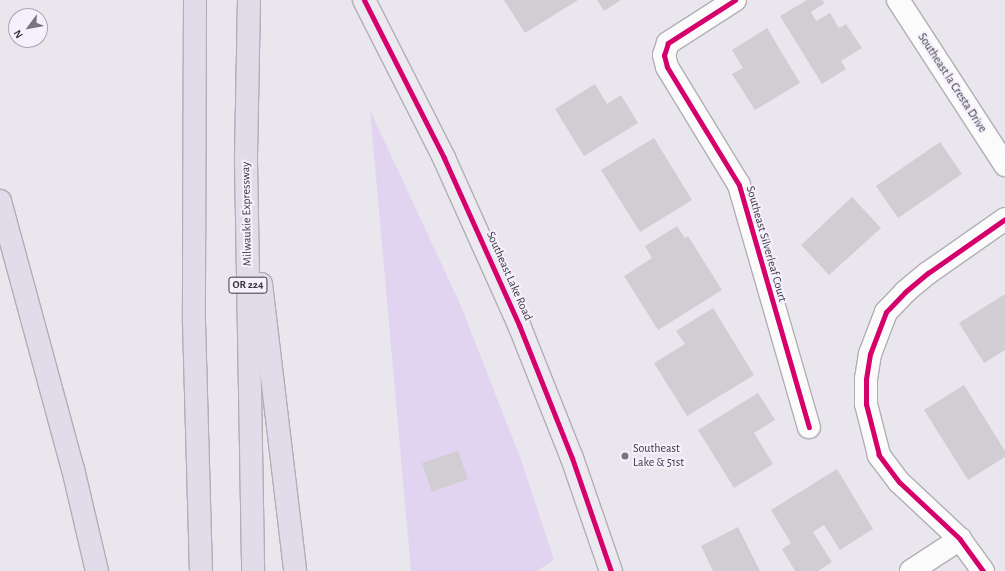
<!DOCTYPE html>
<html>
<head>
<meta charset="utf-8">
<style>
	body { margin:0 }
	#map { position:relative; width:1005px; height:571px; overflow:hidden; background:#eae6ee; font-family:"Alegreya Sans",sans-serif }
	div>[style] { position:absolute }
	[style*='--x'] { left:calc(var(--x)*1px); top:calc(var(--y)*1px); width:calc(var(--w)*1px); rotate:calc(var(--a)*1deg) }
	.green>* { inset:0; background:#e1d4f1 }
	.building>* { inset:0; background:#d0cdd3 }
	.roads { filter:drop-shadow(1px 0 #b1aeb4) drop-shadow(-1px 0 #b1aeb4) drop-shadow(0 1px #b1aeb4) drop-shadow(0 -1px #b1aeb4) }
	.minor>* { height:22px; margin:-11px; padding:0 11px; transform-origin:11px; border-radius:11px; background:#fcfbfc }
	.major>* { height:22px; margin:-11px; padding:0 11px; transform-origin:11px; border-radius:11px; background:#ede9f1 }
	.highway>* { height:22px; margin:-11px; padding:0 11px; transform-origin:11px; border-radius:11px; background:#e2dbe9 }
	.cycleway>* { height:5px; margin:-2.5px; padding:0 2.5px; transform-origin:2.5px; border-radius:2.5px; background:#d6006c }
	.dots>* { width:11px; height:11px; translate:-50% -50%; box-sizing:border-box; border:2px solid #f5f0fd; border-radius:50% }
	span { translate:-50% -50%; white-space:nowrap; text-align:center; line-height:1.15; -webkit-text-stroke:4px #f5f0fd; paint-order:stroke }
	.shield-label span { padding:1px 3px; background:#f5f0fd; border:1px solid; border-radius:3px; -webkit-text-stroke-width:0 }
	.shield-label { font-size:11px; color:#3a383e; font-weight:700 }
	.street-label { font-size:12px; color:#3a383e }
	.poi-label { font-size:12px; color:#3a383e }
	.left { translate:0 -50%; text-align:left }
	.north { position:absolute; left:8px; top:8px; width:40px; height:40px; box-sizing:border-box; background:#f5f0fd; border:1px solid #aaa6b1; border-radius:50%; rotate:238deg; font-size:11px; font-weight:700; line-height:16px; text-align:center; color:#3a383e }
	.north::after { content:''; display:block; margin:auto; width:14px; height:18px; background:#78757c; clip-path:polygon(50% 0,100% 100%,50% 72%,0 100%) }
</style>
</head>
<body>
<div id="map">
	<div class="green">
		<i style="clip-path:polygon(370px 110px,461px 306px,520px 457px,554px 560px,537px 571px,411px 571px)"></i>
	</div>
	<div class="building">
		<i style="clip-path:polygon(504px 0,578px 0,525px 33px)"></i>
		<i style="clip-path:polygon(597px 0,621px 0,604px 11px)"></i>
		<i style="clip-path:polygon(807px 0,822px 0,825px 3px,811px 12px,816px 21px,830px 13px,839px 28px,846px 24px,862px 48px,841px 61px,846px 69px,822px 84px,780px 16px)"></i>
		<i style="clip-path:polygon(767px 28px,800px 83px,755px 110px,732px 74px,743px 68px,732px 50px)"></i>
		<i style="clip-path:polygon(595px 84px,607px 104px,621px 95px,638px 123px,584px 156px,555px 109px)"></i>
		<i style="clip-path:polygon(654px 138px,692px 200px,640px 232px,601px 170px)"></i>
		<i style="clip-path:polygon(940px 142px,962px 174px,898px 218px,876px 186px)"></i>
		<i style="clip-path:polygon(852px 197px,881px 228px,829px 275px,801px 245px)"></i>
		<i style="clip-path:polygon(677px 226px,685px 238px,688px 236px,722px 290px,658px 330px,624px 276px,652px 258px,645px 246px)"></i>
		<i style="clip-path:polygon(1005px 294px,1005px 350px,984px 363px,959px 323px)"></i>
		<i style="clip-path:polygon(713px 308px,754px 375px,687px 416px,654px 363px,685px 344px,676px 331px)"></i>
		<i style="clip-path:polygon(964px 385px,1005px 451px,1005px 457px,968px 480px,924px 410px)"></i>
		<i style="clip-path:polygon(758px 393px,775px 420px,754px 433px,773px 464px,734px 488px,698px 430px)"></i>
		<i style="clip-path:polygon(458px 451px,468px 479px,432px 492px,422px 463px)"></i>
		<i style="clip-path:polygon(837px 469px,873px 529px,840px 550px,824px 525px,813px 532px,832px 562px,818px 571px,795px 571px,782px 549px,791px 543px,771px 510px)"></i>
		<i style="clip-path:polygon(738px 527px,760px 571px,713px 571px,701px 546px)"></i>
	</div>
	<div class="roads">
		<div class="minor">
			<i style="--x:735;--y:0;--w:80;--a:147.3"></i>
			<i style="--x:668;--y:43;--w:13;--a:108"></i>
			<i style="--x:664;--y:55;--w:12;--a:76"></i>
			<i style="--x:667;--y:67;--w:138;--a:58.6"></i>
			<i style="--x:739;--y:185;--w:252;--a:73.9"></i>
			<i style="--x:898;--y:0;--w:197;--a:57"></i>
			<i style="--x:911;--y:571;--w:59;--a:-33.1"></i>
			<i style="--x:983;--y:571;--w:39;--a:-126"></i>
			<i style="--x:960;--y:539;--w:83;--a:-136.9"></i>
			<i style="--x:899;--y:482;--w:34;--a:-127"></i>
			<i style="--x:879;--y:455;--w:53;--a:-104.3"></i>
			<i style="--x:866;--y:404;--w:25;--a:-90"></i>
			<i style="--x:866;--y:379;--w:25;--a:-81"></i>
			<i style="--x:870;--y:354;--w:45;--a:-69.1"></i>
			<i style="--x:886;--y:312;--w:28;--a:-46"></i>
			<i style="--x:905;--y:292;--w:30;--a:-40"></i>
			<i style="--x:928;--y:273;--w:94;--a:-35"></i>
		</div>
		<div class="major">
			<i style="--x:364;--y:0;--w:177;--a:63.1"></i>
			<i style="--x:444;--y:158;--w:183;--a:65.8"></i>
			<i style="--x:519;--y:325;--w:143;--a:68.3"></i>
			<i style="--x:572;--y:458;--w:120;--a:71"></i>
		</div>
		<div class="highway">
			<i style="--x:195;--y:0;--w:322;--a:90.2"></i>
			<i style="--x:194;--y:322;--w:249;--a:88.4"></i>
			<i style="--x:249;--y:0;--w:161;--a:91.1"></i>
			<i style="--x:246;--y:161;--w:410;--a:89"></i>
			<i style="--x:0;--y:201;--w:278;--a:74.8"></i>
			<i style="--x:73;--y:469;--w:105;--a:76.8"></i>
			<i style="--x:261;--y:284;--w:289;--a:83.2"></i>
		</div>
	</div>
	<div class="cycleway">
		<i style="--x:364;--y:0;--w:177;--a:63.1"></i>
		<i style="--x:444;--y:158;--w:183;--a:65.8"></i>
		<i style="--x:519;--y:325;--w:143;--a:68.3"></i>
		<i style="--x:572;--y:458;--w:120;--a:71"></i>
		<i style="--x:735;--y:0;--w:80;--a:147.3"></i>
		<i style="--x:668;--y:43;--w:13;--a:108"></i>
		<i style="--x:664;--y:55;--w:12;--a:76"></i>
		<i style="--x:667;--y:67;--w:138;--a:58.6"></i>
		<i style="--x:739;--y:185;--w:252;--a:73.9"></i>
		<i style="--x:983;--y:571;--w:39;--a:-126"></i>
		<i style="--x:960;--y:539;--w:83;--a:-136.9"></i>
		<i style="--x:899;--y:482;--w:34;--a:-127"></i>
		<i style="--x:879;--y:455;--w:53;--a:-104.3"></i>
		<i style="--x:866;--y:404;--w:25;--a:-90"></i>
		<i style="--x:866;--y:379;--w:25;--a:-81"></i>
		<i style="--x:870;--y:354;--w:45;--a:-69.1"></i>
		<i style="--x:886;--y:312;--w:28;--a:-46"></i>
		<i style="--x:905;--y:292;--w:30;--a:-40"></i>
		<i style="--x:928;--y:273;--w:94;--a:-35"></i>
	</div>
	<div class="dots">
		<i style="left:625px;top:456px;background:#78757c"></i>
	</div>
	<div class="shield-label">
		<span style="left:248px;top:285px">OR 224</span>
	</div>
	<div class="street-label">
		<span style="left:952px;top:83px;rotate:57deg">Southeast la Cresta Drive</span>
		<span style="left:247px;top:214px;rotate:-91deg">Milwaukie Expressway</span>
		<span style="left:766px;top:244px;rotate:74deg">Southeast Silverleaf Court</span>
		<span style="left:509px;top:276px;rotate:66deg">Southeast Lake Road</span>
	</div>
	<div class="poi-label">
		<span class="left" style="left:633px;top:456px">Southeast<br>Lake &amp; 51st</span>
	</div>
	<div class="north">N</div>
</div>
</body>
</html>
